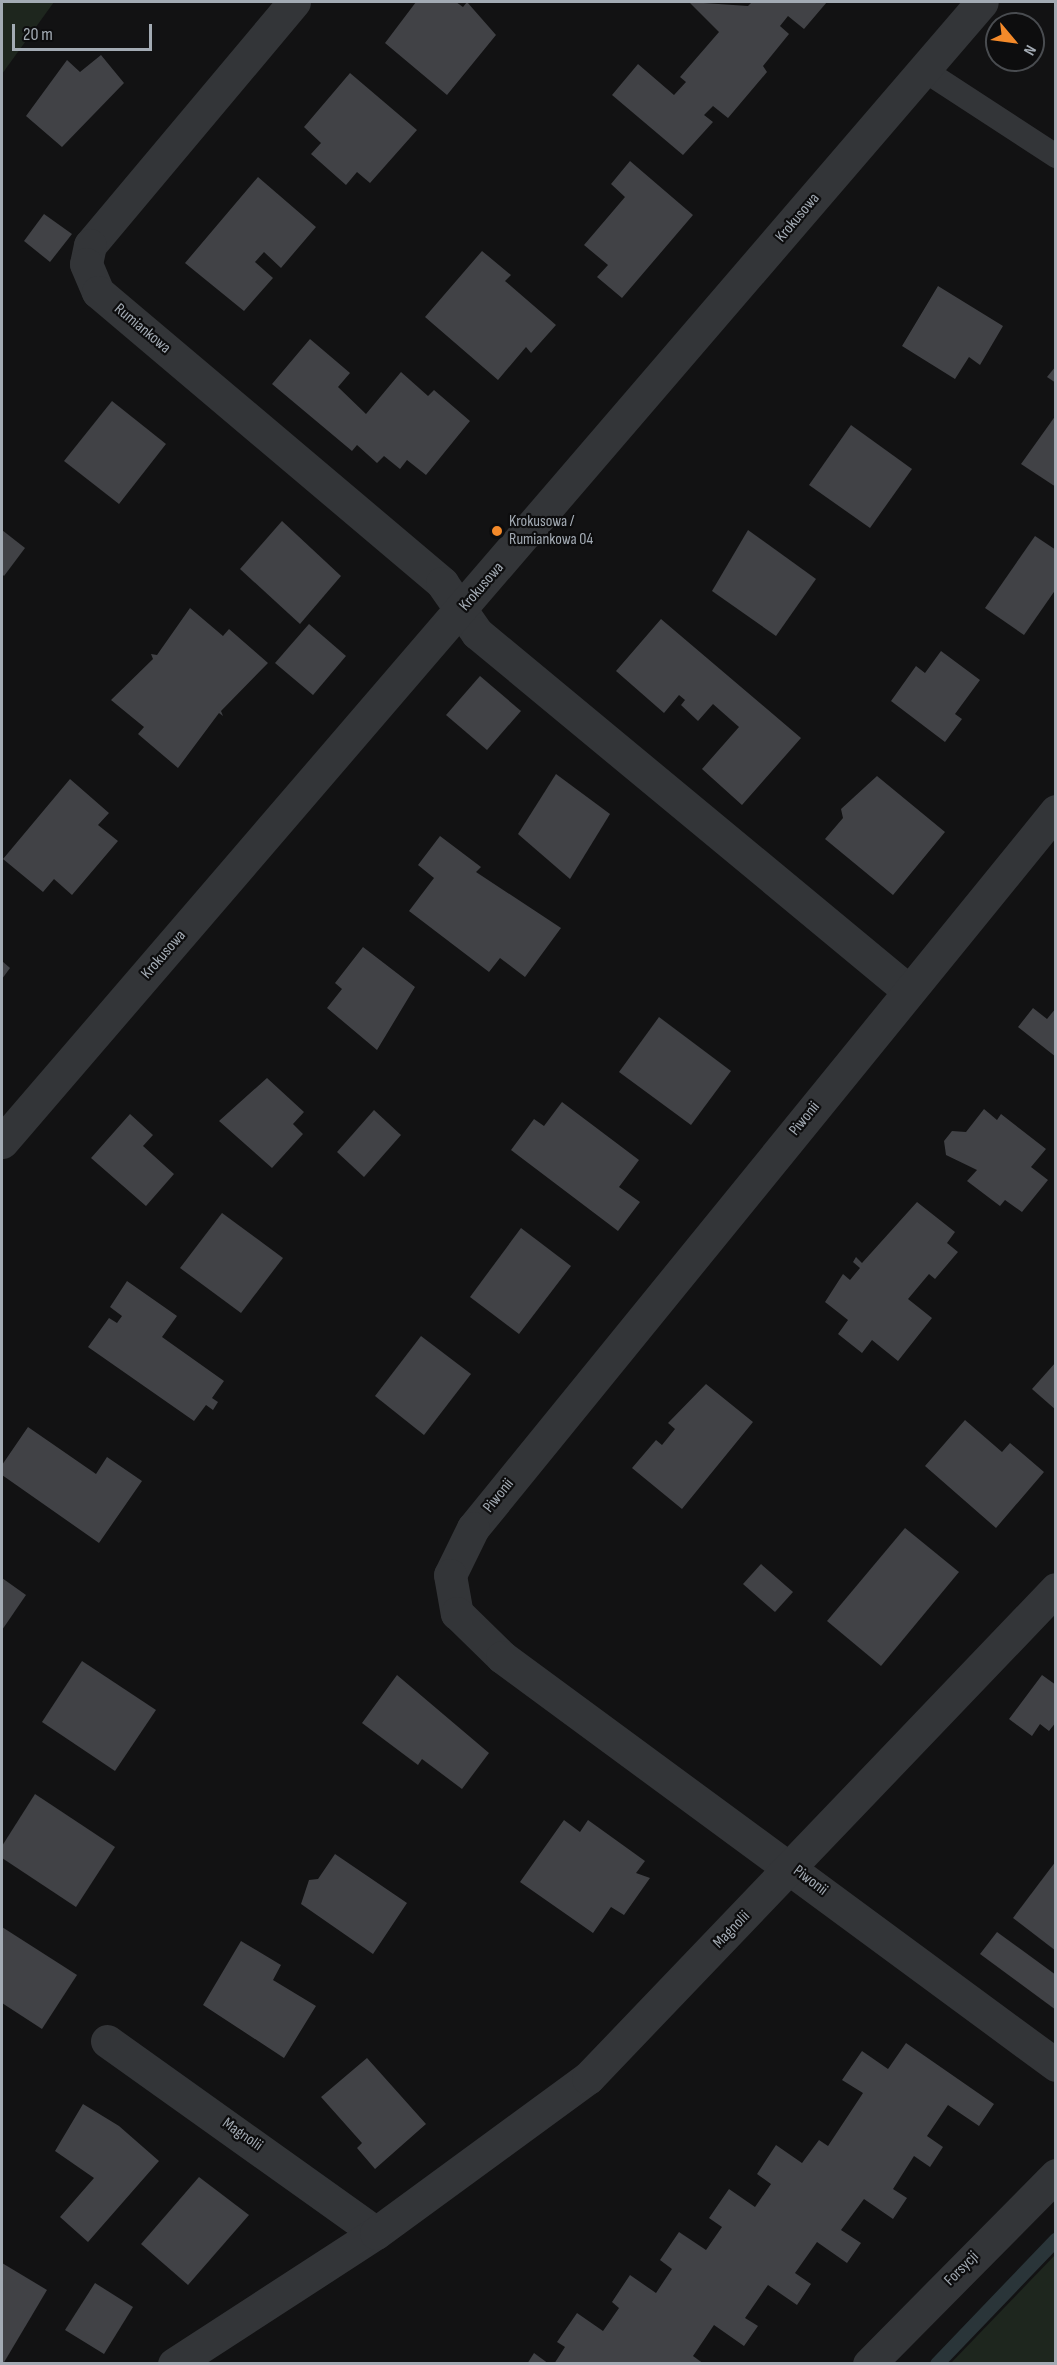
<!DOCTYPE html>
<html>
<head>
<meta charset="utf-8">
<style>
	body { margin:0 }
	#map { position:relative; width:1057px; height:2365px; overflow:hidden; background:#121213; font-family:"Sofia Sans Condensed",sans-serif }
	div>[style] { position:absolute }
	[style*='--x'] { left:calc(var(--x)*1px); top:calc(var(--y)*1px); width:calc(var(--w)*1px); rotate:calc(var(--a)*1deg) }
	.green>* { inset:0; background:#1e261e }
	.stream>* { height:14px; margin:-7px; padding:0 7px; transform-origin:7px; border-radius:7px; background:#2a3539 }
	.building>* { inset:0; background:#414246 }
	.lane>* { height:24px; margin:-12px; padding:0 12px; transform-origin:12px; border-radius:12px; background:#333538 }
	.street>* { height:33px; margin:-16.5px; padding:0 16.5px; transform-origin:16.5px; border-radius:16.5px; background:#333538 }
	.dots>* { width:16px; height:16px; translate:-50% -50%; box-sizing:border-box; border:3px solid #0d0d0e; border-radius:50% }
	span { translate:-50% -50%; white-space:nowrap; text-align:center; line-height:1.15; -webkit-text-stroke:4.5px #0d0d0e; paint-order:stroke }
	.street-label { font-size:16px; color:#a3abb4 }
	.poi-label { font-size:16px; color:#a3abb4 }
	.left { translate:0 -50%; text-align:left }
	.frame { position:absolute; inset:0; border:3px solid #a3abb4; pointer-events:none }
	.north { position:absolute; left:985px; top:12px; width:60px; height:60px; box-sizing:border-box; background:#0d0d0e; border:2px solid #494c50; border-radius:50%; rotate:119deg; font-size:16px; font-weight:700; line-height:24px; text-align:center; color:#a3abb4 }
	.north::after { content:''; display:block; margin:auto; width:21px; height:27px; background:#f48a2a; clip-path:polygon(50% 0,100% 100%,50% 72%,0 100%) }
	.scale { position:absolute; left:12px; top:24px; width:140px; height:27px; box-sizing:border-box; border:3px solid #a3abb4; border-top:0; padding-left:8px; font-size:18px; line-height:21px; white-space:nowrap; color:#a3abb4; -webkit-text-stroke:4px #0d0d0e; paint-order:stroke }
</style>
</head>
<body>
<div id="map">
	<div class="green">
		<i style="clip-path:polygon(2px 2px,54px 2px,2px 74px)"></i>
		<i style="clip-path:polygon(1055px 2255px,1055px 2363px,951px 2363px)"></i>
	</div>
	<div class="stream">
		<i style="--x:937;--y:2364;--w:172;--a:-46.2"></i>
	</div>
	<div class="building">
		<i style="clip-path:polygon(416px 2px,456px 2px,463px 7px,467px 2px,496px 35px,447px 95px,385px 43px)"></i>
		<i style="clip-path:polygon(689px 2px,748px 6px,752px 2px,827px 2px,804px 29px,788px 16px,780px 26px,789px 34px,763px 66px,767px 72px,728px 118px,713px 106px,704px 115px,713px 122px,683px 155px,612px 95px,638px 64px,674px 95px,686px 82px,680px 77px,719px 32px)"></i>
		<i style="clip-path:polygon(101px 55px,124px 83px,62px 147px,26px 116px,67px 60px,80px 72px)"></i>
		<i style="clip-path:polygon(350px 73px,417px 130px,370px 183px,357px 172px,346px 185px,311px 154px,321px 143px,304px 127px)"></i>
		<i style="clip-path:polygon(630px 161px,693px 215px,622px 298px,597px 277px,608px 265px,584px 245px,625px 197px,611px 184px)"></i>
		<i style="clip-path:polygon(258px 177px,316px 227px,281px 268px,264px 252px,255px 262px,273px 278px,244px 311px,185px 263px)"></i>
		<i style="clip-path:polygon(44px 214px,72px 234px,50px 262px,24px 241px)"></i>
		<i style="clip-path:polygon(482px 251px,511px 275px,505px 281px,556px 325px,531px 353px,526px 347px,498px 380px,425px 317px)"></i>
		<i style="clip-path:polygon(938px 286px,1003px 326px,980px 365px,969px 357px,955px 379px,902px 346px)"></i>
		<i style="clip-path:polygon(310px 339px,350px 373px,338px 387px,366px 414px,401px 372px,428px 396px,434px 390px,470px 421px,426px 475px,407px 460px,400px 469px,384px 456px,377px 463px,357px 445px,352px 451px,272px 384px)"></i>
		<i style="clip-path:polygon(1056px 366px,1056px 383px,1047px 377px)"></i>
		<i style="clip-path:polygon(112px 401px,166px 444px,119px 504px,64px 461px)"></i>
		<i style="clip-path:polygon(1056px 415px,1056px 487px,1021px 464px)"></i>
		<i style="clip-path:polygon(851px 425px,912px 469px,870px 528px,809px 485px)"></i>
		<i style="clip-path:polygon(282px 521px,341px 576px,300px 624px,240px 569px)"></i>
		<i style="clip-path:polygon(2px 530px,25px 548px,4px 576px,2px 574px)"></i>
		<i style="clip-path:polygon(748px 530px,816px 579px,776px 636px,712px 591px)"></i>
		<i style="clip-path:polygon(1035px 536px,1056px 550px,1056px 589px,1024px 635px,985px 608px)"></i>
		<i style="clip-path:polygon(190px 608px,223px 636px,229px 629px,268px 663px,221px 711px,223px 716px,219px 713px,178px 768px,138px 734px,144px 727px,111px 700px,153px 659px,151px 654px,157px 655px)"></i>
		<i style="clip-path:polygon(661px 619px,801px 738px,742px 805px,702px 769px,739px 727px,713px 704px,698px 721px,681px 705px,685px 700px,679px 695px,664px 713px,616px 671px)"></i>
		<i style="clip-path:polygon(309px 624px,346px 656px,313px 695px,275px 663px)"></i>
		<i style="clip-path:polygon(941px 651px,980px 680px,955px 714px,962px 719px,945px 742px,891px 701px,916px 666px,925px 673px)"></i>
		<i style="clip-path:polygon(480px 676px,521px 711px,487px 750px,446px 715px)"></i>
		<i style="clip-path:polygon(556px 774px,610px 814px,570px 879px,518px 834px)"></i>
		<i style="clip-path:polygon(877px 776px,945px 832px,893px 895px,825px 839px,843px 818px,841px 809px)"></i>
		<i style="clip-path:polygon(70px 779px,109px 813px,98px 825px,118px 841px,72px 895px,54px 879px,43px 892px,3px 859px)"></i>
		<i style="clip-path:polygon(440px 836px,481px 867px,476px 872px,561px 928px,525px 977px,500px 958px,489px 972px,409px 911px,434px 878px,418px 865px)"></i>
		<i style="clip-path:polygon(363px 947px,415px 987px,377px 1050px,327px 1008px,342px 989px,335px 983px)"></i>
		<i style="clip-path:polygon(2px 961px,10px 968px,2px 979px)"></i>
		<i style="clip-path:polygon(1033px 1008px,1047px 1019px,1056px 1008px,1056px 1057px,1018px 1027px)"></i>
		<i style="clip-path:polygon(659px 1017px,731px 1071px,691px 1125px,619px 1072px)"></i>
		<i style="clip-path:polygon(267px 1078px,304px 1112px,293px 1124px,303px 1134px,272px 1168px,219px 1121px)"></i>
		<i style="clip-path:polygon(562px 1102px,639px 1160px,619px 1187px,640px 1202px,618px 1231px,511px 1150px,534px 1119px,544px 1126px)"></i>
		<i style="clip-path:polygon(984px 1109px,997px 1120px,1001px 1114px,1046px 1149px,1031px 1167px,1048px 1180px,1022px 1212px,1005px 1200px,1000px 1206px,967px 1181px,977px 1170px,946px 1155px,944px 1141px,952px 1131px,966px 1132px)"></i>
		<i style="clip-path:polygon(374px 1110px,401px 1135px,364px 1177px,337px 1152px)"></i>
		<i style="clip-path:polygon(130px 1114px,153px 1135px,143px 1146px,174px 1174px,146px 1206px,91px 1158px)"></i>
		<i style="clip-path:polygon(917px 1202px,955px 1232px,947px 1243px,958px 1252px,935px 1279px,929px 1274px,908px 1299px,932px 1318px,898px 1361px,872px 1340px,862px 1353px,838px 1334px,848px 1320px,825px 1302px,843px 1274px,850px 1280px,860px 1268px,853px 1262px,856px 1257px,862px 1263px)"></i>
		<i style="clip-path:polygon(222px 1213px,283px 1258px,241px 1313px,180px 1268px)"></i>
		<i style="clip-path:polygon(521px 1228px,571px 1266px,519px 1334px,470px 1297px)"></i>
		<i style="clip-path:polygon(127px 1281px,177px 1316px,162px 1337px,224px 1381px,212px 1398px,218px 1402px,213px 1410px,206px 1405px,194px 1421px,88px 1347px,109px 1318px,117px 1323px,122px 1316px,110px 1307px)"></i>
		<i style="clip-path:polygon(421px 1336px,471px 1374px,424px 1435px,375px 1396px)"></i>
		<i style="clip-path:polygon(1056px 1362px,1056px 1410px,1032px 1389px)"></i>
		<i style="clip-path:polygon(706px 1384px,753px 1422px,682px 1509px,632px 1468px,656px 1440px,662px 1445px,675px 1429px,668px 1423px)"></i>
		<i style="clip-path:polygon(965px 1420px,1002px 1452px,1010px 1443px,1044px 1472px,996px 1528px,925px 1466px)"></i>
		<i style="clip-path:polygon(28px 1427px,96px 1474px,107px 1457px,142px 1481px,99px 1543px,2px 1475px,2px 1465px)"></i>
		<i style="clip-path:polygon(905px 1528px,959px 1572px,881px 1666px,827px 1621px)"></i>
		<i style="clip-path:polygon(761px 1564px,793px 1592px,775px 1612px,743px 1584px)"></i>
		<i style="clip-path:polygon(2px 1578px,26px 1595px,2px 1630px)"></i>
		<i style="clip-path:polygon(82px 1661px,156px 1710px,115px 1771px,42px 1722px)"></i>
		<i style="clip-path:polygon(397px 1675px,489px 1753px,462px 1789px,422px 1759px,418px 1765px,362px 1723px)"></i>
		<i style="clip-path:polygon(1042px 1675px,1056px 1685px,1056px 1722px,1049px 1731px,1040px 1724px,1032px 1736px,1009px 1719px)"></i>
		<i style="clip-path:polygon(35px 1794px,115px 1847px,76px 1907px,2px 1858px,2px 1846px)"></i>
		<i style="clip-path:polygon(564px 1820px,580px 1832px,588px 1820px,645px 1861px,636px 1873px,650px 1878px,624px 1915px,611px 1907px,593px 1933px,520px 1882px)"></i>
		<i style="clip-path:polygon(335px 1854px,407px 1903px,373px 1954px,301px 1904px,309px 1880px,318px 1879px)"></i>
		<i style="clip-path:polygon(1056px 1861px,1056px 1951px,1013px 1918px)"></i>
		<i style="clip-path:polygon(2px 1927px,77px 1975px,42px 2029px,2px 2003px)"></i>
		<i style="clip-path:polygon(997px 1932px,1056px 1975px,1056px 2010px,980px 1954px)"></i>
		<i style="clip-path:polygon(241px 1941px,281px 1965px,273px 1980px,316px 2006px,284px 2058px,203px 2005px)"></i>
		<i style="clip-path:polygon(906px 2043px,994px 2104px,979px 2126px,948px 2105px,927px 2136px,943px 2147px,930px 2167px,914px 2156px,893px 2189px,907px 2198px,893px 2219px,864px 2199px,841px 2230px,861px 2243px,847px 2263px,817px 2242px,795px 2273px,811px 2284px,797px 2305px,768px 2285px,745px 2318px,758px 2326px,744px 2346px,714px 2325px,693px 2356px,704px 2364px,554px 2364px,565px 2347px,557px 2342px,577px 2313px,603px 2331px,619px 2308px,612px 2302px,630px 2275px,656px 2293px,672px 2269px,660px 2260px,679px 2232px,706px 2250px,722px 2227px,709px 2218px,729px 2189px,755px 2207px,771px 2184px,757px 2174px,776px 2145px,802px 2163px,819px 2140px,828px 2146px,863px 2093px,842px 2080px,862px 2051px,888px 2069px)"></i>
		<i style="clip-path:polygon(367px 2058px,426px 2124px,375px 2169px,357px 2148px,362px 2143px,321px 2097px)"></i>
		<i style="clip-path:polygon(83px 2104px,119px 2126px,159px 2161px,88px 2242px,60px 2217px,94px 2178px,55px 2151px)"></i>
		<i style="clip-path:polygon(199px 2177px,249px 2215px,188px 2285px,141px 2244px)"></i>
		<i style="clip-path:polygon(2px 2263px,47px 2290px,3px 2364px,2px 2364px)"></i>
		<i style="clip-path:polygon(95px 2283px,133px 2307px,104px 2354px,65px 2330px)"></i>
		<i style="clip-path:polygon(534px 2353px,549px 2364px,527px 2364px)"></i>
	</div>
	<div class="lane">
		<i style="--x:924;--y:70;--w:158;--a:33.1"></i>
	</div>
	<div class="street">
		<i style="--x:294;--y:2;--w:317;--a:130"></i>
		<i style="--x:90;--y:245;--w:19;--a:102"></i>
		<i style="--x:86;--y:264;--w:30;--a:67"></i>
		<i style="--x:98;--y:292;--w:451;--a:40.2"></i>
		<i style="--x:442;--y:583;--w:61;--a:55"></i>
		<i style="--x:477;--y:633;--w:561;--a:39.65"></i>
		<i style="--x:1056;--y:811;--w:924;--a:129.11"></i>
		<i style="--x:473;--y:1528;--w:52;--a:116.1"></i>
		<i style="--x:450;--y:1575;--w:39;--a:80"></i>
		<i style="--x:457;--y:1613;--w:63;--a:44.4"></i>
		<i style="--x:502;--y:1657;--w:688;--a:36.37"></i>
		<i style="--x:2;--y:1142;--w:1503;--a:-49.32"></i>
		<i style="--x:107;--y:2041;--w:330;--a:35.5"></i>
		<i style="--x:174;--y:2364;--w:241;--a:-33"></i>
		<i style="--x:376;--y:2233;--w:263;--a:-36.2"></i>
		<i style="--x:588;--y:2078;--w:677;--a:-46.26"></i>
		<i style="--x:869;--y:2364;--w:266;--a:-45.3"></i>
	</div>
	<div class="dots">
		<i style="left:497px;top:531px;background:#f48a2a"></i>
	</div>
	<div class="street-label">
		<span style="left:798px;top:218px;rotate:-50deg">Krokusowa</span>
		<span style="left:142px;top:329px;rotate:40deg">Rumiankowa</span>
		<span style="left:482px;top:587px;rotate:-49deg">Krokusowa</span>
		<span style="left:164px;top:955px;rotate:-49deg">Krokusowa</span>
		<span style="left:805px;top:1119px;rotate:-51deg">Piwonii</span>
		<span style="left:499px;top:1496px;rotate:-51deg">Piwonii</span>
		<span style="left:810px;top:1881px;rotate:37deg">Piwonii</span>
		<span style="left:732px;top:1930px;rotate:-46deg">Magnolii</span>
		<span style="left:242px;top:2135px;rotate:35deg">Magnolii</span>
		<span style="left:962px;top:2269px;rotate:-45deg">Forsycji</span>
	</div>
	<div class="poi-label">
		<span class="left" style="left:509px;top:531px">Krokusowa /<br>Rumiankowa 04</span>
	</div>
	<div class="frame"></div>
	<div class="north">N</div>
	<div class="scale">20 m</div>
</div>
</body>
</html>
